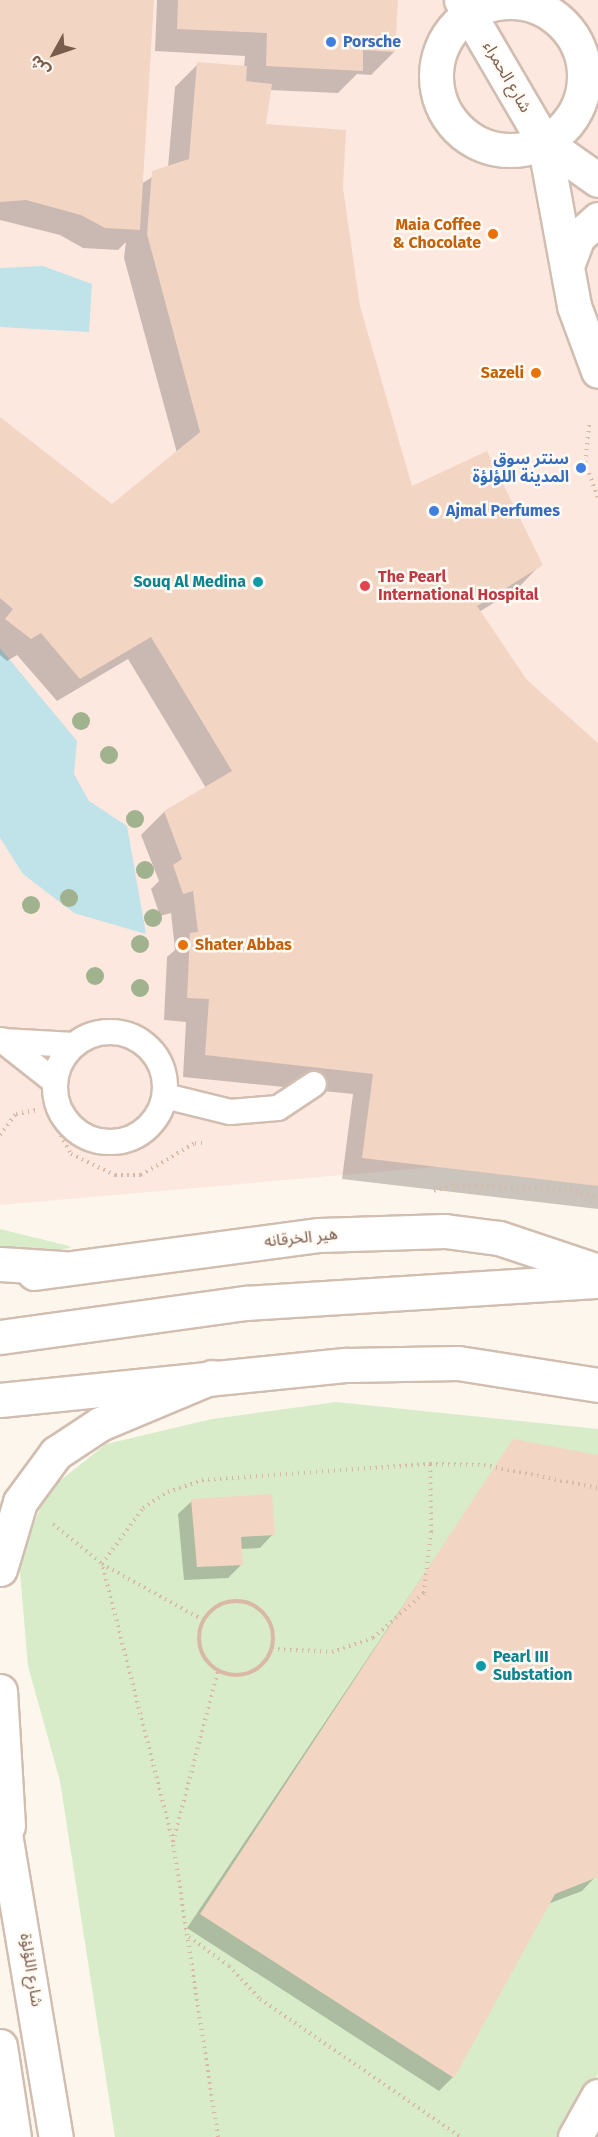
<!DOCTYPE html>
<html>
<head>
<meta charset="utf-8">
<style>
	body { margin:0 }
	#map { position:relative; width:598px; height:2137px; overflow:hidden; background:#fdf6ec; font-family:"Fira Sans","Noto Sans Arabic",sans-serif }
	div>[style] { position:absolute }
	[style*='--x'] { left:calc(var(--x)*1px); top:calc(var(--y)*1px); width:calc(var(--w)*1px); rotate:calc(var(--a)*1deg) }
	.commercial>* { inset:0; background:#fde8e0 }
	.green>* { inset:0; background:#d8ecc9 }
	.water>* { inset:0; background:#bfe3e8 }
	.shadow>* { inset:0; background:#0003 }
	.building>* { inset:0; background:#f3d5c3 }
	.path>* { height:4px; margin-top:-2px; transform-origin:0; background:repeating-linear-gradient(90deg,#d9b8a5 0 1.5px,transparent 0 6px) }
	.path>.ring { margin:-2px; padding:0; box-sizing:content-box; background:none; border:4px solid #d9b8a5; border-radius:50% }
	.roads { filter:drop-shadow(2px 0 #d1beb0) drop-shadow(-2px 0 #d1beb0) drop-shadow(0 2px #d1beb0) drop-shadow(0 -2px #d1beb0) }
	.service>* { height:24px; margin:-12px; padding:0 12px; transform-origin:12px; border-radius:12px; background:#fff }
	.service>.ring { margin:-12px; padding:0; box-sizing:content-box; background:none; border:24px solid #fff; border-radius:50% }
	.minor>* { height:33px; margin:-16.5px; padding:0 16.5px; transform-origin:16.5px; border-radius:16.5px; background:#fff }
	.minor>.ring { margin:-16.5px; padding:0; box-sizing:content-box; background:none; border:33px solid #fff; border-radius:50% }
	.secondary>* { height:33px; margin:-16.5px; padding:0 16.5px; transform-origin:16.5px; border-radius:16.5px; background:#fff }
	.trees>* { width:18px; height:18px; margin:-9px; border-radius:50%; background:#a0b28e }
	.dots>* { width:16px; height:16px; translate:-50% -50%; box-sizing:border-box; border:3px solid #fffaf3; border-radius:50% }
	span { translate:-50% -50%; white-space:nowrap; text-align:center; line-height:1.15; -webkit-text-stroke:5px #fffaf3; paint-order:stroke }
	.shop-label { font-size:16px; color:#366cbe; font-weight:700 }
	.left { translate:0 -50%; text-align:left }
	.right { translate:-100% -50%; text-align:right }
	.street-label { font-size:16px; color:#7a5c4d }
	.food-label { font-size:16px; color:#c56008; font-weight:700 }
	.health-label { font-size:16px; color:#be3a42; font-weight:700 }
	.culture-label { font-size:16px; color:#0d838f; font-weight:700 }
	.north { position:absolute; left:24px; top:24px; width:60px; height:60px; -webkit-text-stroke:4px #fffaf3; paint-order:stroke; rotate:230deg; font-size:16px; font-weight:700; line-height:24px; text-align:center; color:#7a5c4d }
	.north::after { content:''; display:block; margin:auto; width:21px; height:27px; background:#7a5c4d; clip-path:polygon(50% 0,100% 100%,50% 72%,0 100%) }
</style>
</head>
<body>
<div id="map">
	<div class="commercial">
		<i style="clip-path:polygon(0 0,598px 0,598px 1170px,504px 1161px,0 1205px)"></i>
	</div>
	<div class="green">
		<i style="clip-path:polygon(0 1229px,69px 1246px,71px 1248px,0 1259px)"></i>
		<i style="clip-path:polygon(336px 1402px,598px 1429px,598px 2074px,559px 2137px,115px 2137px,60px 1781px,28px 1666px,19px 1561px,47px 1491px,106px 1444px,212px 1419px)"></i>
	</div>
	<div class="water">
		<i style="clip-path:polygon(43px 266px,92px 284px,89px 332px,0 327px,0 268px)"></i>
		<i style="clip-path:polygon(0 648px,77px 741px,74px 774px,89px 801px,127px 826px,146px 934px,74px 913px,23px 874px,0 838px)"></i>
	</div>
	<div class="shadow">
		<i style="clip-path:polygon(0 0,152px 0,141px 184px,168px 167px,175px 87px,198px 64px,244px 67px,245px 56px,155px 51px,157px 0,396px 0,394px 52px,371px 75px,357px 74px,338px 93px,269px 90px,265px 126px,341px 188px,359px 306px,412px 488px,541px 564px,518px 588px,479px 612px,526px 681px,598px 750px,598px 1209px,342px 1179px,353px 1094px,183px 1077px,186px 1022px,164px 1020px,167px 957px,175px 950px,171px 913px,160px 916px,151px 889px,159px 881px,141px 835px,164px 812px,206px 788px,128px 659px,57px 701px,17px 655px,7px 661px,0 655px,0 419px,112px 506px,177px 453px,124px 258px,126px 242px,118px 250px,83px 248px,60px 235px,0 220px)"></i>
		<i style="clip-path:polygon(514px 1440px,598px 1460px,598px 1874px,582px 1891px,548px 1904px,453px 2077px,439px 2091px,187px 1928px)"></i>
		<i style="clip-path:polygon(192px 1501px,273px 1534px,260px 1548px,240px 1549px,242px 1564px,228px 1578px,184px 1580px,178px 1514px)"></i>
	</div>
	<div class="building">
		<i style="clip-path:polygon(0 0,154px 0,140px 230px,105px 228px,81px 215px,26px 200px,0 202px)"></i>
		<i style="clip-path:polygon(178px 0,398px 0,395px 52px,363px 50px,363px 71px,266px 66px,267px 33px,177px 29px)"></i>
		<i style="clip-path:polygon(197px 62px,247px 66px,246px 81px,272px 84px,266px 124px,346px 130px,343px 188px,360px 306px,412px 486px,487px 451px,543px 565px,477px 606px,527px 680px,598px 743px,598px 1186px,362px 1158px,373px 1074px,205px 1055px,209px 999px,187px 998px,190px 933px,198px 932px,193px 891px,183px 894px,173px 865px,182px 859px,164px 811px,232px 771px,151px 637px,80px 679px,41px 633px,31px 639px,5px 619px,13px 609px,0 598px,0 417px,112px 504px,200px 432px,147px 234px,152px 171px,189px 159px)"></i>
		<i style="clip-path:polygon(513px 1439px,598px 1455px,598px 1877px,555px 1894px,454px 2078px,200px 1914px)"></i>
		<i style="clip-path:polygon(272px 1494px,275px 1535px,241px 1537px,243px 1565px,197px 1567px,191px 1499px)"></i>
	</div>
	<div class="path">
		<i style="--x:589;--y:425;--w:37;--a:96"></i>
		<i style="--x:585;--y:462;--w:38;--a:70"></i>
		<i style="--x:49;--y:1114;--w:46;--a:61.2"></i>
		<i style="--x:71;--y:1154;--w:49;--a:25.5"></i>
		<i style="--x:115;--y:1175;--w:26;--a:0"></i>
		<i style="--x:141;--y:1175;--w:63;--a:-30.7"></i>
		<i style="--x:195;--y:1143;--w:11;--a:0"></i>
		<i style="--x:0;--y:1135;--w:26;--a:-53"></i>
		<i style="--x:16;--y:1114;--w:21;--a:-11"></i>
		<i style="--x:434;--y:1191;--w:18;--a:-19"></i>
		<i style="--x:451;--y:1185;--w:119;--a:2.4"></i>
		<i style="--x:570;--y:1190;--w:29;--a:14"></i>
		<i style="--x:53;--y:1524;--w:63;--a:39.2"></i>
		<i style="--x:102;--y:1564;--w:115;--a:29"></i>
		<i class="ring" style="left:199px;top:1601px;width:70px;height:70px"></i>
		<i style="--x:272;--y:1649;--w:60;--a:2.9"></i>
		<i style="--x:332;--y:1652;--w:43;--a:-18.9"></i>
		<i style="--x:373;--y:1638;--w:68;--a:-41.4"></i>
		<i style="--x:424;--y:1593;--w:61;--a:-83.5"></i>
		<i style="--x:431;--y:1532;--w:68;--a:-90.8"></i>
		<i style="--x:173;--y:1842;--w:287;--a:-104.3"></i>
		<i style="--x:102;--y:1564;--w:69;--a:-53.8"></i>
		<i style="--x:143;--y:1508;--w:30;--a:-33"></i>
		<i style="--x:168;--y:1492;--w:36;--a:-19"></i>
		<i style="--x:202;--y:1480;--w:229;--a:-4"></i>
		<i style="--x:430;--y:1464;--w:54;--a:1.1"></i>
		<i style="--x:484;--y:1465;--w:116;--a:11.4"></i>
		<i style="--x:189;--y:1937;--w:49;--a:35.9"></i>
		<i style="--x:229;--y:1966;--w:45;--a:46.8"></i>
		<i style="--x:260;--y:1999;--w:244;--a:34.5"></i>
		<i style="--x:218;--y:2137;--w:298;--a:-98.7"></i>
		<i style="--x:173;--y:1842;--w:178;--a:-75.3"></i>
	</div>
	<div class="roads">
		<div class="service">
			<i class="ring" style="left:55px;top:1032px;width:86px;height:86px"></i>
			<i style="--x:2;--y:1040;--w:66;--a:38.3"></i>
			<i style="--x:3;--y:1041;--w:71;--a:3.2"></i>
			<i style="--x:165;--y:1096;--w:67;--a:13.8"></i>
			<i style="--x:230;--y:1112;--w:48;--a:-4.8"></i>
			<i style="--x:278;--y:1108;--w:43;--a:-33.7"></i>
		</div>
		<div class="minor">
			<i style="--x:461;--y:0;--w:164;--a:59.7"></i>
			<i style="--x:544;--y:142;--w:167;--a:79.6"></i>
			<i style="--x:574;--y:306;--w:69;--a:69.7"></i>
			<i class="ring" style="left:436px;top:2px;width:115px;height:115px"></i>
			<i style="--x:544;--y:142;--w:66;--a:35.1"></i>
			<i style="--x:568;--y:263;--w:28;--a:-69"></i>
			<i style="--x:578;--y:237;--w:27;--a:-42"></i>
			<i style="--x:34;--y:1273;--w:288;--a:-7.6"></i>
			<i style="--x:319;--y:1235;--w:126;--a:-1.8"></i>
			<i style="--x:445;--y:1231;--w:54;--a:7.4"></i>
			<i style="--x:499;--y:1238;--w:104;--a:18.4"></i>
			<i style="--x:0;--y:1400;--w:349;--a:-5.8"></i>
			<i style="--x:347;--y:1365;--w:111;--a:-1"></i>
			<i style="--x:458;--y:1363;--w:142;--a:8.9"></i>
			<i style="--x:575;--y:2137;--w:47;--a:-60.7"></i>
		</div>
		<div class="secondary">
			<i style="--x:0;--y:1264;--w:62;--a:3.7"></i>
			<i style="--x:0;--y:1337;--w:248;--a:-7.9"></i>
			<i style="--x:246;--y:1303;--w:353;--a:-3.6"></i>
			<i style="--x:0;--y:1569;--w:70;--a:-73.4"></i>
			<i style="--x:20;--y:1502;--w:61;--a:-53.7"></i>
			<i style="--x:56;--y:1453;--w:53;--a:-33.4"></i>
			<i style="--x:100;--y:1424;--w:121;--a:-22.8"></i>
			<i style="--x:0;--y:1691;--w:135;--a:86.6"></i>
			<i style="--x:0;--y:1804;--w:338;--a:80.5"></i>
			<i style="--x:0;--y:2046;--w:92;--a:81.3"></i>
		</div>
	</div>
	<div class="trees">
		<i style="left:81px;top:721px"></i>
		<i style="left:109px;top:755px"></i>
		<i style="left:135px;top:819px"></i>
		<i style="left:145px;top:870px"></i>
		<i style="left:69px;top:898px"></i>
		<i style="left:31px;top:905px"></i>
		<i style="left:153px;top:918px"></i>
		<i style="left:140px;top:944px"></i>
		<i style="left:95px;top:976px"></i>
		<i style="left:140px;top:988px"></i>
	</div>
	<div class="dots">
		<i style="left:331px;top:42px;background:#3f7fe0"></i>
		<i style="left:493px;top:234px;background:#e8710a"></i>
		<i style="left:536px;top:373px;background:#e8710a"></i>
		<i style="left:581px;top:468px;background:#3f7fe0"></i>
		<i style="left:434px;top:511px;background:#3f7fe0"></i>
		<i style="left:258px;top:582px;background:#0f9aa8"></i>
		<i style="left:365px;top:586px;background:#e0444e"></i>
		<i style="left:183px;top:945px;background:#e8710a"></i>
		<i style="left:481px;top:1666px;background:#0f9aa8"></i>
	</div>
	<div class="shop-label">
		<span class="left" style="left:343px;top:42px">Porsche</span>
		<span class="right" style="left:569px;top:468px">سنتر سوق<br>المدينة اللؤلؤة</span>
		<span class="left" style="left:446px;top:511px">Ajmal Perfumes</span>
	</div>
	<div class="street-label">
		<span style="left:507px;top:77px;rotate:60deg">شارع الحمراء</span>
		<span style="left:301px;top:1238px;rotate:-6deg">هير الخرقانه</span>
		<span style="left:31px;top:1970px;rotate:81deg">شارع اللؤلؤة</span>
	</div>
	<div class="food-label">
		<span class="right" style="left:481px;top:234px">Maia Coffee<br>&amp; Chocolate</span>
		<span class="right" style="left:524px;top:373px">Sazeli</span>
		<span class="left" style="left:195px;top:945px">Shater Abbas</span>
	</div>
	<div class="health-label">
		<span class="left" style="left:378px;top:586px">The Pearl<br>International Hospital</span>
	</div>
	<div class="culture-label">
		<span class="right" style="left:246px;top:582px">Souq Al Medina</span>
		<span class="left" style="left:493px;top:1666px">Pearl III<br>Substation</span>
	</div>
	<div class="north">ش</div>
</div>
</body>
</html>
